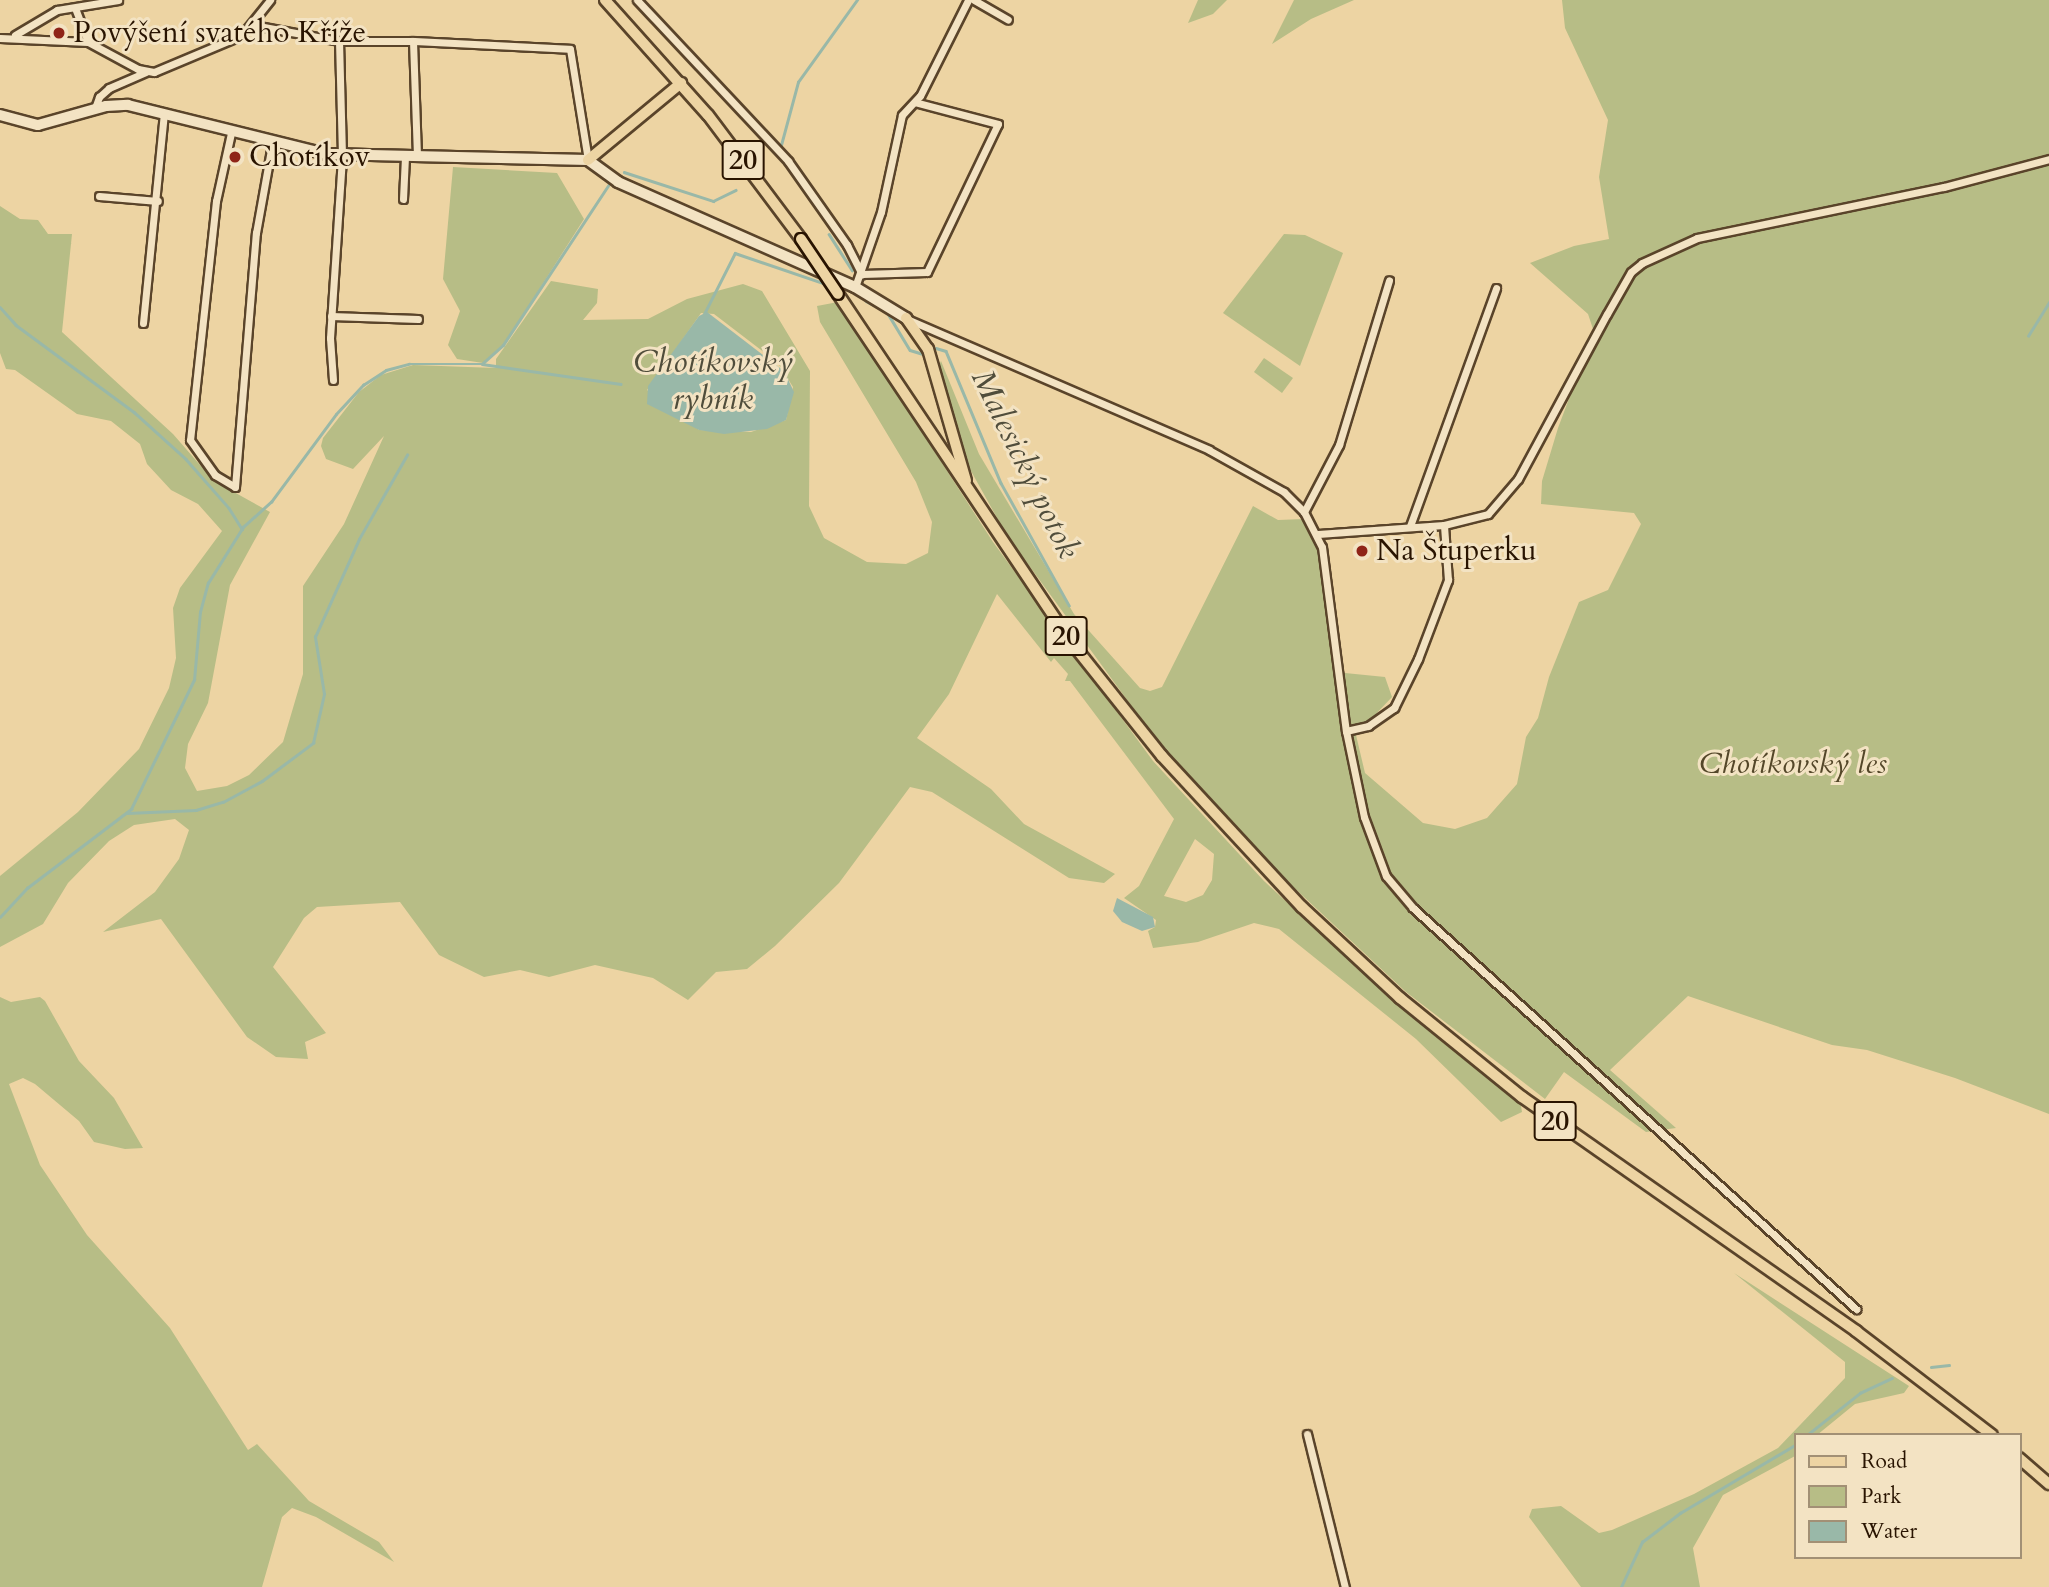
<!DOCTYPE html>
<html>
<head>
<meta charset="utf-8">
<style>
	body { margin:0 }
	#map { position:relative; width:2049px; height:1587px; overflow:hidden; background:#edd4a3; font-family:Cardo,serif }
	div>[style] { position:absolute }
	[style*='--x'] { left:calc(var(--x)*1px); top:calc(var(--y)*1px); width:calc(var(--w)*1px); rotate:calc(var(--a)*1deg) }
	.green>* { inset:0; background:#b7bd86 }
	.water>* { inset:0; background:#99b8a8 }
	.stream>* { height:2.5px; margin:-1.25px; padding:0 1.25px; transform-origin:1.25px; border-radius:1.25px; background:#99b8a8 }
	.roads { filter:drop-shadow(2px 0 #5a442a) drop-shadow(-2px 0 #5a442a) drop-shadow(0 2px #5a442a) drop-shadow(0 -2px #5a442a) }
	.street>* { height:7px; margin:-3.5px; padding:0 3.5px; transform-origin:3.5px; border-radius:3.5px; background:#f3e3c3 }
	.secondary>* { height:10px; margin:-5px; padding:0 5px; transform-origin:5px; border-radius:5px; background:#f3e3c3 }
	.primary>* { height:10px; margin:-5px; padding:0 5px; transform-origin:5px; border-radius:5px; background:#edd4a3 }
	.bridges { filter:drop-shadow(2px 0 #291401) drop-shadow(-2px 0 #291401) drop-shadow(0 2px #291401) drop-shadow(0 -2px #291401) }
	.primary-bridge>* { height:10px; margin:-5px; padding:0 5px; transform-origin:5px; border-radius:5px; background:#edd4a3 }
	.dots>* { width:19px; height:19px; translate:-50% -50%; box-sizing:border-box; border:4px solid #f3e3c3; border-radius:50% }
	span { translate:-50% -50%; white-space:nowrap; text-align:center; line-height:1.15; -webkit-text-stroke:6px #f3e3c3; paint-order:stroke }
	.shield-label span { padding:2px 5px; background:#f3e3c3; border:2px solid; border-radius:5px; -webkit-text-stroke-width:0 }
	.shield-label { font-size:28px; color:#291401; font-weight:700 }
	.poi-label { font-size:30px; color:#291401 }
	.left { translate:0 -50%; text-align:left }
	.park-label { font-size:30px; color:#544729; font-style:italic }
	.water-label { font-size:32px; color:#504d3b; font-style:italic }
	.legend { position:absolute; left:1794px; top:1433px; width:228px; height:126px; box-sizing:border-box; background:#f3e3c3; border:2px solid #a29075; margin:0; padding:9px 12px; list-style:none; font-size:21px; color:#291401 }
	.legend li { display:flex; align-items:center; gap:14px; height:35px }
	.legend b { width:35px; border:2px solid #a29075 }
</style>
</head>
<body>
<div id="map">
	<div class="green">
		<i style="clip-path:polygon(1198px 0,1227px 0,1213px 14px,1188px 23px)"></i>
		<i style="clip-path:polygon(1294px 0,1354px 0,1311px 19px,1272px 44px)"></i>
		<i style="clip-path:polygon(1562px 0,2049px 0,2049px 1114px,1955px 1078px,1867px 1050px,1832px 1045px,1688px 996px,1610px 1070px,1676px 1128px,1646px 1132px,1564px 1072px,1545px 1099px,1406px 992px,1275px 870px,1165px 752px,1006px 534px,966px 462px,938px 368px,941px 361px,979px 454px,1074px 614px,1140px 688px,1150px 691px,1162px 687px,1253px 506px,1278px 520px,1304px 519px,1314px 533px,1323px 572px,1335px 672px,1385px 677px,1392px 697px,1356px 735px,1365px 773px,1423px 823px,1455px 829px,1487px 818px,1517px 784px,1526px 737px,1538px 718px,1549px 677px,1579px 602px,1608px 590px,1641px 524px,1634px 513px,1541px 504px,1542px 481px,1558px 428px,1594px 332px,1588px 314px,1530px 263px,1574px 246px,1609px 239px,1599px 177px,1608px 120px,1565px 28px)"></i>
		<i style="clip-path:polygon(453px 167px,557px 173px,584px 219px,505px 343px,483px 363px,457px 359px,448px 345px,460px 311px,443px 279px)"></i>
		<i style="clip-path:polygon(evenodd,0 206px,20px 219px,38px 220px,48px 234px,72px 234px,62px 332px,173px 434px,214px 481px,270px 512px,230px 585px,208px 703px,188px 744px,185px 768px,197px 791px,227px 786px,249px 775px,283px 742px,303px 674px,303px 586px,344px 524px,384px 436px,353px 469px,326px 459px,321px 446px,323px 438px,359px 392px,381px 375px,413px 365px,496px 368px,496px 359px,551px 281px,598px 289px,597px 303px,583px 320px,648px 319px,687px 299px,743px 284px,762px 291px,810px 371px,809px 506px,824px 538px,867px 562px,906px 564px,928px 553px,932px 522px,916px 482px,820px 322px,817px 306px,838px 302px,993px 542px,1153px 761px,1264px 881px,1396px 1004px,1520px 1100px,1522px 1112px,1501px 1122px,1416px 1039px,1279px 929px,1254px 923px,1198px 942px,1153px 948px,1148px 931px,1155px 927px,1156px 920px,1124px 898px,1139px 886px,1174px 819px,1070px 681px,1065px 681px,1068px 674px,1054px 658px,1051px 662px,997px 594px,949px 694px,917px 738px,991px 789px,1024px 824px,1115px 874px,1104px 883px,1069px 878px,932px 792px,910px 787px,839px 883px,775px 946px,747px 969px,716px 972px,688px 1000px,653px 978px,595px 965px,549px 977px,520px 970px,484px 977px,439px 955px,400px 902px,317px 907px,304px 918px,273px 967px,326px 1033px,305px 1042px,308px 1059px,276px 1057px,247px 1037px,161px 919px,103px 932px,155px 892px,179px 859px,189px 830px,175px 819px,134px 825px,109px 841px,68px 883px,43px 924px,0 947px,0 876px,78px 812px,139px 749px,169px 688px,176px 658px,173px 608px,180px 588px,222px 531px,198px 504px,171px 490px,147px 464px,140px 444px,111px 421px,77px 414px,15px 370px,6px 369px,0 353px,0 206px,701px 313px,714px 314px,778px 363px,793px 387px,786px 420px,751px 432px,699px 430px,647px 390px,701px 313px,0 206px,1195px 839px,1214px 854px,1212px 880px,1203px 895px,1186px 902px,1164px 896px,1195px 839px)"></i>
		<i style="clip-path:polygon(1284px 234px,1305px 235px,1343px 253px,1300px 366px,1223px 313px)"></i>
		<i style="clip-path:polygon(1264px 358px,1293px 378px,1282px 393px,1254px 372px)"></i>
		<i style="clip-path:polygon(0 997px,11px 1002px,40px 997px,45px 1001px,79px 1061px,114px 1098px,143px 1148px,125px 1149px,94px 1142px,79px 1121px,35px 1084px,23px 1078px,9px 1084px,40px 1165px,87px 1235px,170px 1328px,248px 1450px,257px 1444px,309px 1501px,379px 1542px,394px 1562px,316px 1517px,292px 1508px,282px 1517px,262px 1587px,0 1587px)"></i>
		<i style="clip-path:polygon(1734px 1273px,1909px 1386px,1904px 1393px,1855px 1404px,1817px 1435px,1795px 1435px,1795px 1456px,1723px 1495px,1693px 1548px,1700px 1587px,1581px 1587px,1529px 1517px,1532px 1509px,1561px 1506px,1599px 1533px,1612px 1530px,1694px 1494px,1778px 1448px,1845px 1378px,1845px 1362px)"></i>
	</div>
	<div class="water">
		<i style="clip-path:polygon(707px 312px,784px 371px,794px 392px,786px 420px,767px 429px,724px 434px,699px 430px,647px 404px,648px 386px,699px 316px)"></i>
		<i style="clip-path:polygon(1117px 898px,1153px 917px,1155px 927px,1142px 931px,1122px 922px,1113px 911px)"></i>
	</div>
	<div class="stream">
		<i style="--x:781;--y:145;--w:65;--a:-74.9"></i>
		<i style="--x:798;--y:82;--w:101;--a:-54.3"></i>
		<i style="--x:624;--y:172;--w:94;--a:18"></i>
		<i style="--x:713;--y:201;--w:25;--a:-26"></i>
		<i style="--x:829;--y:234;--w:43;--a:57.4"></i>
		<i style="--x:866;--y:301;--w:24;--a:28"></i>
		<i style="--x:887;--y:312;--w:44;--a:58.8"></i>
		<i style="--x:910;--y:350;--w:14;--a:17"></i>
		<i style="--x:0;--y:307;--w:24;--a:48"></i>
		<i style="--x:16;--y:325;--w:147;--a:36.4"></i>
		<i style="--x:134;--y:412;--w:70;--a:42.1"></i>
		<i style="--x:186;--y:459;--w:65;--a:48.7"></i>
		<i style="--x:229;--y:508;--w:25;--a:58"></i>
		<i style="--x:704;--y:314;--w:68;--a:-63.1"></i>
		<i style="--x:735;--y:253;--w:96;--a:18.8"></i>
		<i style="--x:2028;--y:336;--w:40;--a:-58"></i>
		<i style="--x:936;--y:348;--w:10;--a:17"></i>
		<i style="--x:946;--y:351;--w:143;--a:67.4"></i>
		<i style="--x:1001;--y:483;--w:140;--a:60.9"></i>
		<i style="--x:483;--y:363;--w:27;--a:-42"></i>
		<i style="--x:503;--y:345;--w:191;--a:-56.6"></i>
		<i style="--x:127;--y:813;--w:69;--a:-2.5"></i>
		<i style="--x:196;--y:810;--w:28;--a:-17"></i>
		<i style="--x:223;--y:802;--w:44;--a:-28.3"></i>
		<i style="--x:262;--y:781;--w:64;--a:-36.7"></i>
		<i style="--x:313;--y:743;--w:50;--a:-77.3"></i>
		<i style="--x:324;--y:694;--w:58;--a:-99"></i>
		<i style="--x:315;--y:637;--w:107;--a:-65.8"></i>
		<i style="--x:359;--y:539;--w:97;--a:-60.3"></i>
		<i style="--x:0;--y:917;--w:40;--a:-47"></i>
		<i style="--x:27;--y:888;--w:131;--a:-37.2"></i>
		<i style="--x:131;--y:809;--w:144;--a:-64"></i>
		<i style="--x:194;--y:680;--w:68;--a:-85"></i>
		<i style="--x:200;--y:612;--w:30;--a:-75"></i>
		<i style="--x:208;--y:583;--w:66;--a:-58"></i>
		<i style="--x:243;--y:527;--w:38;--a:-42"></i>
		<i style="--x:271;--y:502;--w:109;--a:-53.5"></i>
		<i style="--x:336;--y:414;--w:40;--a:-47"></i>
		<i style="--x:363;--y:385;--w:27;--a:-33"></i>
		<i style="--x:386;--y:370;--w:24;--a:-15"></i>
		<i style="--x:409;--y:364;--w:73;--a:0"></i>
		<i style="--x:482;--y:364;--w:140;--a:8.2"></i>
		<i style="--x:1931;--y:1367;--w:18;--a:-6"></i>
		<i style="--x:1807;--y:1435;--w:68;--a:-38.4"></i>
		<i style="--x:1860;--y:1393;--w:35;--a:-25"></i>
		<i style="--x:1621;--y:1587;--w:50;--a:-65"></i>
		<i style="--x:1642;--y:1542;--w:48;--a:-37.3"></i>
		<i style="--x:1680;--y:1513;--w:134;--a:-30.6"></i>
	</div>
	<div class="roads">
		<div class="street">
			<i style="--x:637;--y:0;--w:221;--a:46.8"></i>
			<i style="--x:788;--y:161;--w:103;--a:54.9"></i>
			<i style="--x:847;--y:245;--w:33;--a:63"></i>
			<i style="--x:974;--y:0;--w:39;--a:30"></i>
			<i style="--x:75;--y:8;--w:36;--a:69"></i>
			<i style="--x:253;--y:25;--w:87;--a:10.5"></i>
			<i style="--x:339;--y:41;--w:74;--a:0"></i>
			<i style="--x:413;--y:41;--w:115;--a:88"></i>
			<i style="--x:15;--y:35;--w:49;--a:-30.8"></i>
			<i style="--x:57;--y:10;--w:62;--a:-9.3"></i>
			<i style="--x:0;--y:38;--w:88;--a:2.6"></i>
			<i style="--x:88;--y:42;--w:57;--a:28.4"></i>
			<i style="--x:138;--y:69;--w:16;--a:11"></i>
			<i style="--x:154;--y:72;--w:95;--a:-22.8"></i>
			<i style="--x:242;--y:35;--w:45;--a:-51.3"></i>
			<i style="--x:413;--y:41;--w:157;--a:2.9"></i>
			<i style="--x:570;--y:49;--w:112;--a:80.8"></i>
			<i style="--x:95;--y:108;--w:12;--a:-70"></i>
			<i style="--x:99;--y:97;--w:13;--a:-42"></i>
			<i style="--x:109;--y:88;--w:40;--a:-23.4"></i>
			<i style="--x:231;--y:133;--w:70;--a:102.4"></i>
			<i style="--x:216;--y:201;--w:240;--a:96.2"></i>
			<i style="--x:190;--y:440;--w:43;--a:54.5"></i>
			<i style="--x:215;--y:475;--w:23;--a:31"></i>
			<i style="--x:235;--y:487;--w:255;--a:-85.3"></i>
			<i style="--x:256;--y:233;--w:90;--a:-79.8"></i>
			<i style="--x:99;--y:196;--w:59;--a:4.8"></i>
			<i style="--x:403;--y:199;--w:43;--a:-87.3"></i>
			<i style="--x:862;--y:274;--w:65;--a:-1.8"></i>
			<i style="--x:927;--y:272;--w:164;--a:-64.4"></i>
			<i style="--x:998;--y:124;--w:86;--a:-165.2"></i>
			<i style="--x:855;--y:287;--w:79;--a:-70.9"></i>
			<i style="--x:881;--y:212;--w:99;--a:-77.8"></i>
			<i style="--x:902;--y:115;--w:26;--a:-47"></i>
			<i style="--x:920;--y:96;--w:107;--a:-63.4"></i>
			<i style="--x:331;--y:316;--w:87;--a:2"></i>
			<i style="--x:907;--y:319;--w:329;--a:23.4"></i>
			<i style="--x:1209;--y:450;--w:86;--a:29.2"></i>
			<i style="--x:1284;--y:492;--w:28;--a:45"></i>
			<i style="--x:1304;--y:512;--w:39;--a:63"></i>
			<i style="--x:1322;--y:547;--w:186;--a:82.6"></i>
			<i style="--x:1346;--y:731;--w:88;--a:78.2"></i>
			<i style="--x:1364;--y:817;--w:63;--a:69.6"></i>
			<i style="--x:1386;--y:876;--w:42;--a:49.8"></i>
			<i style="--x:1413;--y:908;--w:598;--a:42.15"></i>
			<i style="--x:143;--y:323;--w:210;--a:-84.3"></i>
			<i style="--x:333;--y:380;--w:42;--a:-94.1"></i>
			<i style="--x:330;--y:338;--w:183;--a:-86.2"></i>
			<i style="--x:342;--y:155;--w:114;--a:-91.5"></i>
			<i style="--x:1304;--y:512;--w:76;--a:-62.4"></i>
			<i style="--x:1339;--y:445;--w:172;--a:-73.1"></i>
			<i style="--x:1410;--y:526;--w:253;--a:-70.1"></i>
			<i style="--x:1318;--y:534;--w:126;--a:-4.1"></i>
			<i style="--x:1444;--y:525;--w:45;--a:-14"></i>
			<i style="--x:1488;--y:514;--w:46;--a:-49.4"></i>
			<i style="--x:1518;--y:479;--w:187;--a:-61.7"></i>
			<i style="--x:1607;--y:314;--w:48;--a:-60.3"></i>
			<i style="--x:1631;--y:272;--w:14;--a:-39"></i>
			<i style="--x:1642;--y:263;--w:60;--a:-24.4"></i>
			<i style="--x:1697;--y:238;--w:252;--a:-11.7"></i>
			<i style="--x:1944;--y:187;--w:109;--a:-14.9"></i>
			<i style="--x:1346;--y:731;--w:23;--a:-13"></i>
			<i style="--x:1368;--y:726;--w:32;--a:-35"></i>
			<i style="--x:1394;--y:708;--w:55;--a:-63.9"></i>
			<i style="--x:1418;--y:659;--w:85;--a:-69.2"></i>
			<i style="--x:1448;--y:580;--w:55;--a:-94.2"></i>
			<i style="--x:1307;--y:1434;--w:158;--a:76.1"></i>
		</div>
		<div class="secondary">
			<i style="--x:0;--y:115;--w:39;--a:15"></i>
			<i style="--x:38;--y:125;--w:71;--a:-15.6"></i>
			<i style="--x:106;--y:106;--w:22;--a:-3"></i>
			<i style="--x:128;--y:105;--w:204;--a:13.9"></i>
			<i style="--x:326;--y:154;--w:262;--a:1.3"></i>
			<i style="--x:588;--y:160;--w:37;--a:36"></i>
			<i style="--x:618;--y:182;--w:259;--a:23.9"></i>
			<i style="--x:855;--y:287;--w:60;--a:31.3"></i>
		</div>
		<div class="primary">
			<i style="--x:605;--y:0;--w:154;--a:48.2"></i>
			<i style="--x:708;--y:115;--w:155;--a:53.1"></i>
			<i style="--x:588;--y:160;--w:121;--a:-39.6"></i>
			<i style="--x:838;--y:294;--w:419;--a:56.2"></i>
			<i style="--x:1071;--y:642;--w:146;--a:51.4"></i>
			<i style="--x:1162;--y:756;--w:206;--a:47.2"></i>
			<i style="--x:1302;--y:907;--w:134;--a:42.9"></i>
			<i style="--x:1400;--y:998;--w:157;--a:39.1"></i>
			<i style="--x:1522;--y:1097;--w:408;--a:35"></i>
			<i style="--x:1856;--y:1331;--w:171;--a:37.4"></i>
			<i style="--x:906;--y:318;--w:38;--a:55"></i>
			<i style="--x:928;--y:349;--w:137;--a:73.9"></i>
			<i style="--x:2019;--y:1458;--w:40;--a:41"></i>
		</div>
	</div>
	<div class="bridges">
		<div class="primary-bridge">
			<i style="--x:801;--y:239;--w:66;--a:56.1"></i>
		</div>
	</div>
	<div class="dots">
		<i style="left:59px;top:33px;background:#8f2418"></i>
		<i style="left:235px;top:157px;background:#8f2418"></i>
		<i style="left:1362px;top:551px;background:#8f2418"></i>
	</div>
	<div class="shield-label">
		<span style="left:743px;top:160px">20</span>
		<span style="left:1066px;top:636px">20</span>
		<span style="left:1555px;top:1121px">20</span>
	</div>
	<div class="poi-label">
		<span class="left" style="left:73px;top:33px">Povýšení svatého Kříže</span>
		<span class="left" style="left:249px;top:157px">Chotíkov</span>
		<span class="left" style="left:1376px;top:551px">Na Štuperku</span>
	</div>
	<div class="park-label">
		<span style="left:1793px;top:764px">Chotíkovský les</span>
	</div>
	<div class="water-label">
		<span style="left:713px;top:381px">Chotíkovský<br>rybník</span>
		<span style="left:1025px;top:464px;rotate:64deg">Malesický potok</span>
	</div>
	<ul class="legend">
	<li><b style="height:9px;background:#edd4a3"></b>Road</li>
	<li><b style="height:19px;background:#b7bd86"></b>Park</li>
	<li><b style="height:19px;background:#99b8a8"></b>Water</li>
	</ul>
</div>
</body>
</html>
